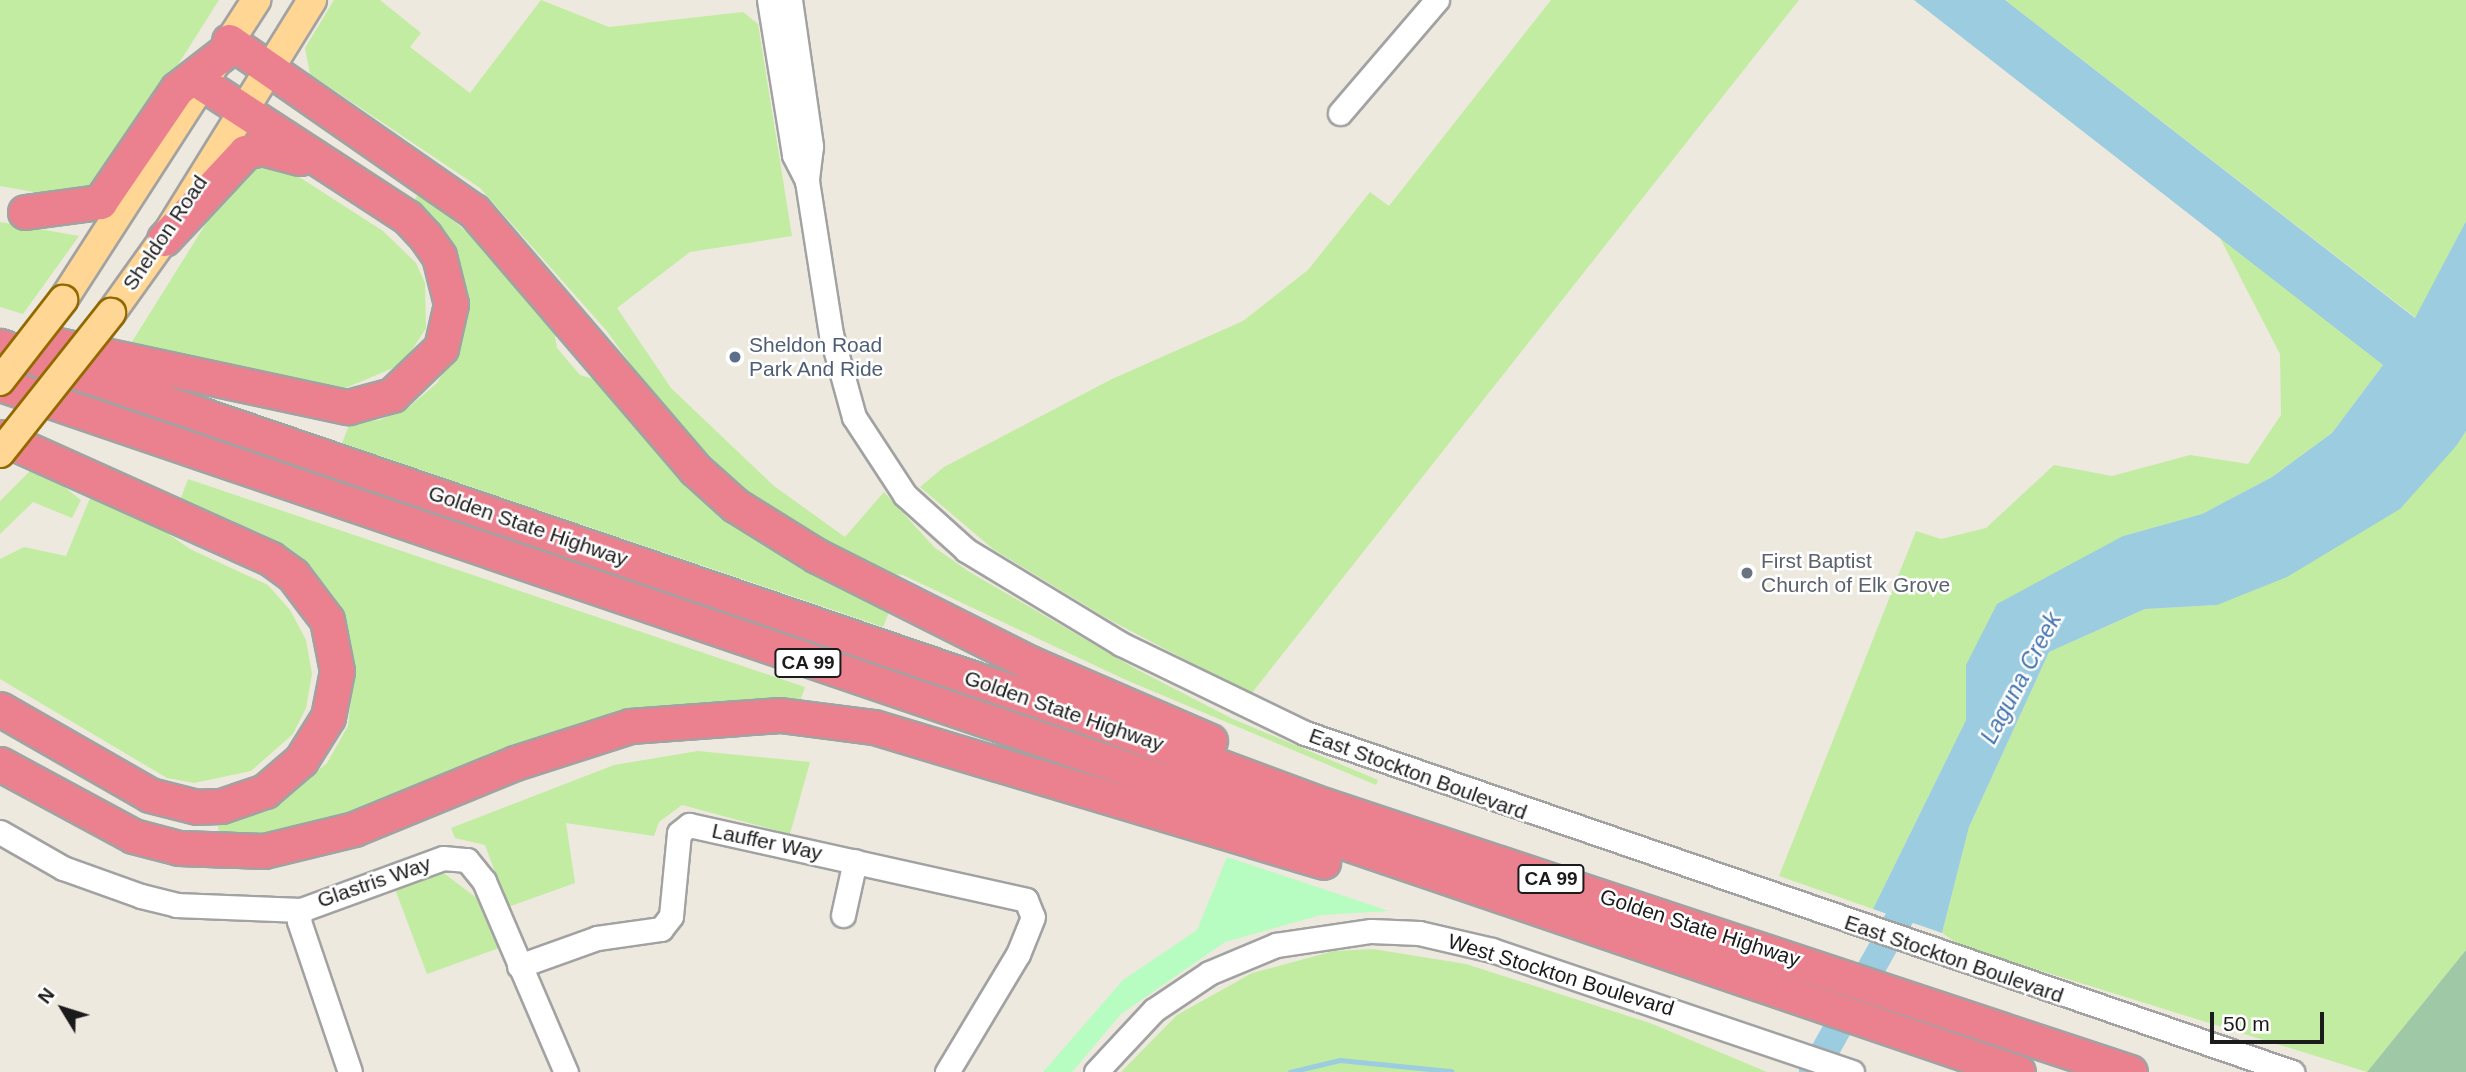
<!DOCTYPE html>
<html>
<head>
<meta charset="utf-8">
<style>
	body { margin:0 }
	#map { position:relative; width:2466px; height:1072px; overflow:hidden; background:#ede9df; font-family:Arial,sans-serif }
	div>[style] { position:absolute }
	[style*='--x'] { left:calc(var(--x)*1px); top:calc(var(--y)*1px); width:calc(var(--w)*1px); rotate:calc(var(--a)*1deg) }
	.grass>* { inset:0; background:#c2eca1 }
	.cemetery>* { inset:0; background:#9fc8a7 }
	.park>* { inset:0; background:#b7fcc0 }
	.water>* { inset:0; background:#9cccdf }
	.stream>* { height:4.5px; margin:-2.25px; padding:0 2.25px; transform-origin:2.25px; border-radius:2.25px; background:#9cccdf }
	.river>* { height:28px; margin:-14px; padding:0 14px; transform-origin:14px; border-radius:14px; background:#9cccdf }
	.roads { filter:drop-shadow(2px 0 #a2a2a2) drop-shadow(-2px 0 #a2a2a2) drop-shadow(0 2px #a2a2a2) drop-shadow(0 -2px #a2a2a2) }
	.minor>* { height:23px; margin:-11.5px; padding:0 11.5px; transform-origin:11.5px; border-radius:11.5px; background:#fff }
	.major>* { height:28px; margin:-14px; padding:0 14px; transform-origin:14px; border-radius:14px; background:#ffd693 }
	.highway>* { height:33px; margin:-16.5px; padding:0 16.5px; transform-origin:16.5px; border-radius:16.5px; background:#eb818f }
	.bridges { filter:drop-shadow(2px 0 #926900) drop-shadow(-2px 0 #926900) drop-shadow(0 2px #926900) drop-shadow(0 -2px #926900) }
	.major-bridge>* { height:28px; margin:-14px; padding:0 14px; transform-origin:14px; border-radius:14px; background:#ffd693 }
	.dots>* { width:19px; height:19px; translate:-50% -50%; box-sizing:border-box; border:4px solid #fff; border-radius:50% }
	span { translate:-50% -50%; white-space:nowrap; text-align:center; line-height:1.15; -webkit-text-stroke:5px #fff; paint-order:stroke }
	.shield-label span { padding:2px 5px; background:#fff; border:2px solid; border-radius:5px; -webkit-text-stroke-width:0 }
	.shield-label { font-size:19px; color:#1b1b1b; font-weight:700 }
	.street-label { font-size:21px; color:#1b1b1b }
	.service-label { font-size:21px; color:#4e5e75 }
	.left { translate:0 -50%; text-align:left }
	.worship-label { font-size:21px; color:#5b616d }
	.water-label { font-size:23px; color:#4373af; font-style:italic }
	.north { position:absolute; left:28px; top:974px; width:70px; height:70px; -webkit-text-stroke:5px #fff; paint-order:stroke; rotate:308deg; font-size:19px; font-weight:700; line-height:28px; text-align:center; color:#1b1b1b }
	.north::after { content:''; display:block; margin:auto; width:24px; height:32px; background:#1b1b1b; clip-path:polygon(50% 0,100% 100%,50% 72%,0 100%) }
	.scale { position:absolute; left:2210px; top:1012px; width:114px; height:32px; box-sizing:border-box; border:4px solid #1b1b1b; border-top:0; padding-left:9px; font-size:21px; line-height:24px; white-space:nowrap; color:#1b1b1b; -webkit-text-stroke:5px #fff; paint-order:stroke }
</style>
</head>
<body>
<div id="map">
	<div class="grass">
		<i style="clip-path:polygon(0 0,219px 0,103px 183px,68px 198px,0 186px)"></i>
		<i style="clip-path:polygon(334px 0,380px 0,421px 33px,410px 47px,470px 93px,541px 0,609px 27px,743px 12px,758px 24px,792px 236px,690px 252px,617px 308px,671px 388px,774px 486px,845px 537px,884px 492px,934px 547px,968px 571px,1136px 669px,1233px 719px,1378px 780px,1376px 785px,1126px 680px,903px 575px,875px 572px,760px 505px,665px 412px,606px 330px,480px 188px,310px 74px,305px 48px)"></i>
		<i style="clip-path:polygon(1551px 0,1799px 0,1251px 694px,1108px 619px,993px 549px,920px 487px,944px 467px,1112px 379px,1243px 321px,1308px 270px,1370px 192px,1389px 206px)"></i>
		<i style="clip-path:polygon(2005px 0,2466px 0,2466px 221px,2416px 318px)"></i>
		<i style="clip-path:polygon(252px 162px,279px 164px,383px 231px,416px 263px,425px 283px,426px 328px,403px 364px,343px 389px,130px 345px,237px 174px)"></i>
		<i style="clip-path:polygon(420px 192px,478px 242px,554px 330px,557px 348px,580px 375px,594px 379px,710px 506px,766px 547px,890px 610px,883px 627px,342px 443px,350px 423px,380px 420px,409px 407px,437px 383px,455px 353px,465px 316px,462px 279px,451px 249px,409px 207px)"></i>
		<i style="clip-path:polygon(0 222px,79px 236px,23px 314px,0 307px)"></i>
		<i style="clip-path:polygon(2218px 234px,2383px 365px,2332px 433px,2272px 477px,2202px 514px,2123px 536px,1966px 665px,1966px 720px,1873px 909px,1779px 876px,1916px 531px,1941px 539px,1986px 528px,2054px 465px,2112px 476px,2190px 455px,2248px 464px,2281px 415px,2280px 354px)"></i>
		<i style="clip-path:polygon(2466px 431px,2466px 950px,2367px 1072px,1961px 946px,1942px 933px,1969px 827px,2049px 652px,2145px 609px,2217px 605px,2457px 445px)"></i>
		<i style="clip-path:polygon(36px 465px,81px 500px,72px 518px,33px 502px,0 534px,0 501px)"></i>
		<i style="clip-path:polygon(188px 479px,805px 687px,798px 707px,744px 704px,403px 799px,387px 796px,351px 811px,344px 822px,220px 841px,218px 826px,271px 810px,327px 763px,348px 726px,355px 662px,335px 598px,316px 574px,267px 536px,181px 498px)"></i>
		<i style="clip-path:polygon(90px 498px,138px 513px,190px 549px,268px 585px,290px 610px,306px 640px,312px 674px,306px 708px,293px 734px,251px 771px,194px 783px,167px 778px,0 679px,0 559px,24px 547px,66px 556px)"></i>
		<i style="clip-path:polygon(698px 751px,810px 762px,790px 834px,682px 805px,659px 822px,654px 836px,566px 823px,575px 883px,508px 907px,485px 845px,455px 838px,451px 828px,614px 765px)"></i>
		<i style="clip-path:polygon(441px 871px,478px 899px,499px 948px,427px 974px,395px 889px)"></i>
		<i style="clip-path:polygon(1373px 949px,1466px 964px,1650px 1023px,1767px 1072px,1121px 1072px,1177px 1015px,1252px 973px,1334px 951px)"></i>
	</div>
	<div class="cemetery">
		<i style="clip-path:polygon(2466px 950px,2466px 1072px,2367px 1072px)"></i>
	</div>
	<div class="park">
		<i style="clip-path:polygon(1227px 857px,1389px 911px,1321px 915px,1225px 942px,1121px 1014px,1072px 1072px,1043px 1072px,1123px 980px,1197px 930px)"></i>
	</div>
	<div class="water">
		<i style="clip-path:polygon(1914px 0,2005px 0,2415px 318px,2466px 221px,2466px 431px,2457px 445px,2400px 509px,2287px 577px,2217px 605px,2145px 609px,2049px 652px,1969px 827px,1942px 933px,1873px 909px,1966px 720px,1966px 665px,1997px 604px,2123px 536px,2202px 514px,2272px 477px,2332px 433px,2383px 365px)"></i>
	</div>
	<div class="stream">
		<i style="--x:1290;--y:1072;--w:51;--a:-13.5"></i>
		<i style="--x:1340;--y:1060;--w:112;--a:5.7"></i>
	</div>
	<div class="river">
		<i style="--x:1813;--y:1072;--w:214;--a:-60.7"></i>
	</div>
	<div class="roads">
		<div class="minor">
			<i style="--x:769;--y:0;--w:157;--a:80.8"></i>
			<i style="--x:794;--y:155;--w:29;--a:63"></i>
			<i style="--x:790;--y:0;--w:148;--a:81.8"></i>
			<i style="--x:811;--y:146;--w:35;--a:97"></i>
			<i style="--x:807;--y:181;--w:155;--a:81.1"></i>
			<i style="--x:831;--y:334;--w:86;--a:74.5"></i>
			<i style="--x:854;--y:417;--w:93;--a:56.8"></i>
			<i style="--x:905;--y:495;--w:82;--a:42"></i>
			<i style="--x:966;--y:550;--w:181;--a:31.2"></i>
			<i style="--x:1121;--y:644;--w:204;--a:25.8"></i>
			<i style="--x:1305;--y:733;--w:1044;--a:18.96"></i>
			<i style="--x:1340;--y:113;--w:149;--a:-49.4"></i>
			<i style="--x:0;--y:832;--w:73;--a:29.7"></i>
			<i style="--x:63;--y:868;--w:83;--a:19.7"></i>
			<i style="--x:141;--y:896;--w:36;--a:14"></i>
			<i style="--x:176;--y:905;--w:125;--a:2.3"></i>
			<i style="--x:843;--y:915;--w:55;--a:-77.5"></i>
			<i style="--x:519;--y:966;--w:83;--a:-19.7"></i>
			<i style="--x:597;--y:938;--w:65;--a:-8"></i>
			<i style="--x:661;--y:929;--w:16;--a:-52"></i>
			<i style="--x:671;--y:916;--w:83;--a:-84.5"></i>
			<i style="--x:679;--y:833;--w:13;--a:-39"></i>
			<i style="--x:689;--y:825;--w:345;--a:12.5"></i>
			<i style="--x:1026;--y:900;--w:18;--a:68"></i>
			<i style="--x:1033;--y:917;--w:40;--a:112"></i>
			<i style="--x:1018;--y:954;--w:138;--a:121"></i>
			<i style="--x:350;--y:1072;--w:159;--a:-108.7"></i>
			<i style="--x:299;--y:921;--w:11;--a:-80"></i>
			<i style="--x:301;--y:910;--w:151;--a:-20.1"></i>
			<i style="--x:443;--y:858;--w:24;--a:5"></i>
			<i style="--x:467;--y:860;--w:27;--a:51"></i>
			<i style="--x:484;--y:881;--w:208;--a:66.8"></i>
			<i style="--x:1096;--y:1072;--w:85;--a:-46.9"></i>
			<i style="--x:1154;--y:1010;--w:66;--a:-33.9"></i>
			<i style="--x:1209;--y:973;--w:73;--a:-22.7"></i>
			<i style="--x:1276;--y:945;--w:96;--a:-8.4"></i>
			<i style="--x:1371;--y:931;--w:48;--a:2.4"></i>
			<i style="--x:1419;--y:933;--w:75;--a:13.1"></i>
			<i style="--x:1492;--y:950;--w:380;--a:18.7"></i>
		</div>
		<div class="major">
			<i style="--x:63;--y:300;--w:357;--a:-57.2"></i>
			<i style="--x:111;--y:313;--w:91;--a:-54.4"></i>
			<i style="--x:164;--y:239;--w:281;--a:-58.2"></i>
		</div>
		<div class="highway">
			<i style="--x:229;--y:41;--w:298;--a:34.8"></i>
			<i style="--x:474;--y:211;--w:340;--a:49.4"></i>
			<i style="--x:695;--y:469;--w:54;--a:42"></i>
			<i style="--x:735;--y:505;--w:97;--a:31.9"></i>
			<i style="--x:817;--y:556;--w:238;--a:26.7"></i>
			<i style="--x:1030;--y:663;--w:196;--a:23.4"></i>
			<i style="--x:25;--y:212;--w:76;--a:-7.6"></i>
			<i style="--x:100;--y:202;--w:137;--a:-55.7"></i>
			<i style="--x:177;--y:89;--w:57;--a:-37.9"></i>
			<i style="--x:164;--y:239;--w:119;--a:-47"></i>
			<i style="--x:245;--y:152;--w:17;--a:-13"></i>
			<i style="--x:262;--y:148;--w:39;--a:15"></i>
			<i style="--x:53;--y:344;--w:302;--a:12.1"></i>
			<i style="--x:348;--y:407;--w:46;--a:-15.3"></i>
			<i style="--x:392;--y:395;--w:68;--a:-43.8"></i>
			<i style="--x:441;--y:348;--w:45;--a:-77.2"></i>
			<i style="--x:451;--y:304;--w:49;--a:-104"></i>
			<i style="--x:439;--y:256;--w:24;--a:-125"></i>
			<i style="--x:425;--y:236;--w:26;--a:-133"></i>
			<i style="--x:407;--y:217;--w:244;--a:-146.9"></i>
			<i style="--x:0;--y:346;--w:1157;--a:18.86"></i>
			<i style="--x:1095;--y:720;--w:244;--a:20.4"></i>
			<i style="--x:1324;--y:805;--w:849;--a:18.33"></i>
			<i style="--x:0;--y:384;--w:2132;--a:18.83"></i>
			<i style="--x:0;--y:437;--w:297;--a:24.2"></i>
			<i style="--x:271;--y:559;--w:27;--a:36"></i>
			<i style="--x:293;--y:575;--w:56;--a:52.9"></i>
			<i style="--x:327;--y:620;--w:52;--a:78.9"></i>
			<i style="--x:337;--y:671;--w:47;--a:101.1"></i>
			<i style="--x:328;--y:717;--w:51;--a:122.1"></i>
			<i style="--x:301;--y:760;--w:48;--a:139.3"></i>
			<i style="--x:265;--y:791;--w:46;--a:161.2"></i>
			<i style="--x:221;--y:806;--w:24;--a:178"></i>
			<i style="--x:197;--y:807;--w:49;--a:-165.7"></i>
			<i style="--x:150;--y:795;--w:173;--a:-150.2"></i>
			<i style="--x:0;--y:764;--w:151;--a:28.4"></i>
			<i style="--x:133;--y:836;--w:48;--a:14.6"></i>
			<i style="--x:179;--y:848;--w:85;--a:2"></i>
			<i style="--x:264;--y:851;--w:93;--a:-13.7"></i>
			<i style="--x:354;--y:829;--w:174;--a:-22.3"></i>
			<i style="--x:515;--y:763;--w:121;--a:-17.8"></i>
			<i style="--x:630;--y:726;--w:150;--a:-4.2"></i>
			<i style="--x:780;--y:715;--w:95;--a:7.3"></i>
			<i style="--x:874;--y:727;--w:469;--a:16.7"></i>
		</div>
	</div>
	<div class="bridges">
		<div class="major-bridge">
			<i style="--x:0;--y:381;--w:103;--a:-52.1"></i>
			<i style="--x:0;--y:453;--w:179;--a:-51.6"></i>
		</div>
	</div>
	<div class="dots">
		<i style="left:735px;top:357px;background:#5c6f8a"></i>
		<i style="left:1747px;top:573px;background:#6b7280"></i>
	</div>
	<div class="shield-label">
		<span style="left:808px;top:663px">CA 99</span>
		<span style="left:1551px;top:879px">CA 99</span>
	</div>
	<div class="street-label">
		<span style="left:165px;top:233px;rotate:-56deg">Sheldon Road</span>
		<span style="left:528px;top:526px;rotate:19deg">Golden State Highway</span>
		<span style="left:1064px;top:711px;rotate:19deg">Golden State Highway</span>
		<span style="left:1418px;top:774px;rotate:20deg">East Stockton Boulevard</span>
		<span style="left:767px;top:842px;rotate:12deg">Lauffer Way</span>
		<span style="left:374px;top:882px;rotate:-19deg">Glastris Way</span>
		<span style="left:1700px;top:928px;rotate:18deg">Golden State Highway</span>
		<span style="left:1954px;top:959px;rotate:19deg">East Stockton Boulevard</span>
		<span style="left:1561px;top:975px;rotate:17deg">West Stockton Boulevard</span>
	</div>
	<div class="service-label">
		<span class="left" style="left:749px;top:357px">Sheldon Road<br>Park And Ride</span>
	</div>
	<div class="worship-label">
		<span class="left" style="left:1761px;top:573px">First Baptist<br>Church of Elk Grove</span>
	</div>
	<div class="water-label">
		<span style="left:2021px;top:678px;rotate:-62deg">Laguna Creek</span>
	</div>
	<div class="north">N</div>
	<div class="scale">50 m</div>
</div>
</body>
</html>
